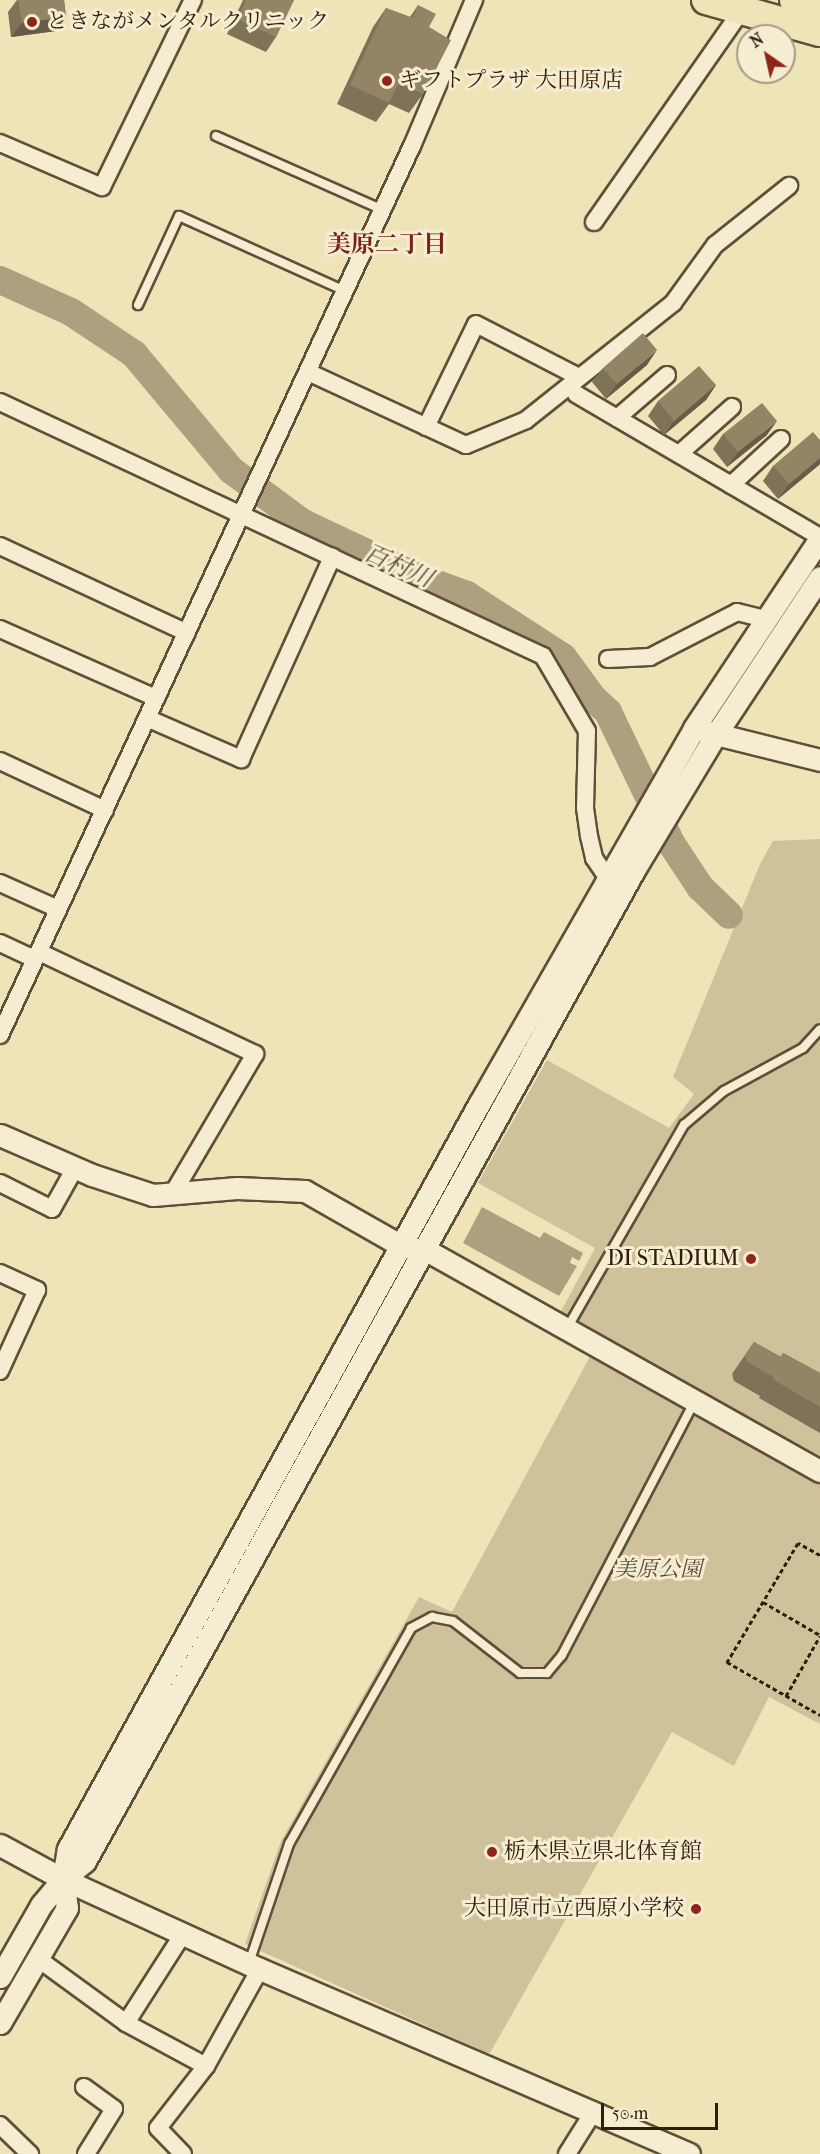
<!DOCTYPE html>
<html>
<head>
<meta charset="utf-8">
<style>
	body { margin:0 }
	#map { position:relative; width:820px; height:2154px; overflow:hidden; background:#efe3b8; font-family:"IM FELL French Canon","Noto Serif JP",serif }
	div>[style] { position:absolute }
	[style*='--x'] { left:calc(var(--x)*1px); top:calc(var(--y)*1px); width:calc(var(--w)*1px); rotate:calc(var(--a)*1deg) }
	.green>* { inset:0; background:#cfc29b }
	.water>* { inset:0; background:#aea07e }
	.river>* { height:28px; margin:-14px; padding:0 14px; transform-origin:14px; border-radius:14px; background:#aea07e }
	.path>* { height:3px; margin-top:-1.5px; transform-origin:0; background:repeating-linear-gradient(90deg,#301e0d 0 4.5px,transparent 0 7.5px) }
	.roads { filter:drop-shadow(2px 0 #604f38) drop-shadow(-2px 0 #604f38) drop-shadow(0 2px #604f38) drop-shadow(0 -2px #604f38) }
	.service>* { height:8px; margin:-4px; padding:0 4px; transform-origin:4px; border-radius:4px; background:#f5edd1 }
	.minor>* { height:16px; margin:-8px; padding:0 8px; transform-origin:8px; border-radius:8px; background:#f5edd1 }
	.tertiary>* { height:21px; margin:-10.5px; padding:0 10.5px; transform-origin:10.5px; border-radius:10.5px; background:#f5edd1 }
	.trunk>* { height:28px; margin:-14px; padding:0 14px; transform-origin:14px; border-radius:14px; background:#efe3b8 }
	.wall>* { inset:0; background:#7e7258 }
	.shaded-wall>* { inset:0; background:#675c47 }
	.building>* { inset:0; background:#938466 }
	.dots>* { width:16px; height:16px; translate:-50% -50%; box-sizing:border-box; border:3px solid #f5edd1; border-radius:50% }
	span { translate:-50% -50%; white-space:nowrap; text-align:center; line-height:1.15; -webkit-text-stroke:6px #f5edd1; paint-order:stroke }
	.poi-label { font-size:22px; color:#301e0d }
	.left { translate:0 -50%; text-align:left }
	.right { translate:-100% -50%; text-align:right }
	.park-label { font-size:22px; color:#604f38; font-style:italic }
	.neighbourhood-label { font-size:24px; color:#7a1f14; font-weight:700 }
	.water-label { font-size:24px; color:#5c4c35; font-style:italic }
	.north { position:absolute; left:736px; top:24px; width:60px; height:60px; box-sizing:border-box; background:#f5edd1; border:2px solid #a69a83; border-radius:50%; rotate:326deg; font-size:16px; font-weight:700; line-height:24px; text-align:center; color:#301e0d }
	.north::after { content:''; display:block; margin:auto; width:21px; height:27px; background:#8f2418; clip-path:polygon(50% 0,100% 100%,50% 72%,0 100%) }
	.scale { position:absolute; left:601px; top:2103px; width:117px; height:27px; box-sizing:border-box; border:3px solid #301e0d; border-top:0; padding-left:8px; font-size:18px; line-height:21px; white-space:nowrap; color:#301e0d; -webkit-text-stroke:4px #f5edd1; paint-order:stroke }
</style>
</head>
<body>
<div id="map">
	<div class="green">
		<i style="clip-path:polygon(820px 839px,820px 1724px,769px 1697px,734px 1766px,672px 1732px,490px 2053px,485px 2052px,245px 1944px,281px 1841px,419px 1597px,452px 1612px,601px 1336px,559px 1315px,595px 1248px,478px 1183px,547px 1060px,669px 1128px,694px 1094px,673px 1077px,760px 864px,773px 841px)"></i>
	</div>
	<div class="water">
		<i style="clip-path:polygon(482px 1207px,540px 1238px,544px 1232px,583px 1253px,579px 1261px,572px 1257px,570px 1263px,577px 1266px,559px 1296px,463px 1243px)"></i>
	</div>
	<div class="river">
		<i style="--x:0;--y:280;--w:78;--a:24.3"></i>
		<i style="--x:71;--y:312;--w:76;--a:33.7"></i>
		<i style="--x:134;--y:354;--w:151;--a:50.1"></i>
		<i style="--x:231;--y:470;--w:89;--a:36.4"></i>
		<i style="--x:303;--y:523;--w:129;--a:25.2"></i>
		<i style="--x:420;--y:578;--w:50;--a:19.9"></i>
		<i style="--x:467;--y:595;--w:114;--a:32.9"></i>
		<i style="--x:563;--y:657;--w:51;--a:53.8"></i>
		<i style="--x:593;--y:698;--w:21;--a:43"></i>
		<i style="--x:608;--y:712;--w:145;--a:64.3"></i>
		<i style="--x:671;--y:843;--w:53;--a:56.6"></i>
		<i style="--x:700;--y:887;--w:40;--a:44"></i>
	</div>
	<div class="path">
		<i style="--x:820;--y:1555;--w:25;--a:-151"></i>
		<i style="--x:798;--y:1543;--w:139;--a:120.8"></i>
		<i style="--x:727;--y:1662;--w:107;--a:29.7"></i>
		<i style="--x:763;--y:1602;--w:66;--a:30.1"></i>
		<i style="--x:786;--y:1696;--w:69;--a:-60.5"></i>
	</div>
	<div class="roads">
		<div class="service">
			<i style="--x:216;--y:136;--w:183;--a:23.9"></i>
			<i style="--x:138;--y:305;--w:98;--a:-65.3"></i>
			<i style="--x:179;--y:216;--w:182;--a:24.3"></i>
			<i style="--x:566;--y:1330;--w:237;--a:-60.1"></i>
			<i style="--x:684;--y:1125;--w:52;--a:-40.4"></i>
			<i style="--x:724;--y:1091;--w:90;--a:-28.6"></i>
			<i style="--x:803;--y:1048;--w:25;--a:-48"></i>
			<i style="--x:249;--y:1963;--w:126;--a:-71.4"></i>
			<i style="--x:289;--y:1844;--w:248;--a:-60.5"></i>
			<i style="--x:411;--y:1628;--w:24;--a:-28"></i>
			<i style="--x:432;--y:1617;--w:21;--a:11"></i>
			<i style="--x:453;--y:1621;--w:85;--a:37.8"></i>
			<i style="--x:520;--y:1673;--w:27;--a:0"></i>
			<i style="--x:547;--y:1673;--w:23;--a:-50"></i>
			<i style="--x:562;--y:1655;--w:287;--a:-62.4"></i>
		</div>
		<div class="minor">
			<i style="--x:0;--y:143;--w:111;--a:23.3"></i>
			<i style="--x:102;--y:187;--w:208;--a:-64.1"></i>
			<i style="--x:594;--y:222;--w:259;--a:-55.1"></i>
			<i style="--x:308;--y:372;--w:174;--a:24.8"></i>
			<i style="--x:466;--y:445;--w:65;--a:-22.6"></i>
			<i style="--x:526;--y:420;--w:188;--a:-38.5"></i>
			<i style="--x:673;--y:303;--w:72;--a:-54.1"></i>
			<i style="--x:715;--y:245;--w:95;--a:-38.6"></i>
			<i style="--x:576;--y:394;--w:283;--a:30.4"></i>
			<i style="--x:0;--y:402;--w:599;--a:25.07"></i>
			<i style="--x:543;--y:656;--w:87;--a:59.6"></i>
			<i style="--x:587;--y:731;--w:77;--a:91.5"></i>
			<i style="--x:585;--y:808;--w:28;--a:82"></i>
			<i style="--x:589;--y:836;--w:23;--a:77"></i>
			<i style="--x:594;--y:858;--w:23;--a:56"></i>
			<i style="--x:617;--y:418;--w:66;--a:-40.7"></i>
			<i style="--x:426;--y:427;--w:114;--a:-64.1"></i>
			<i style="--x:476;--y:324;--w:116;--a:27.2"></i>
			<i style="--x:679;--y:454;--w:71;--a:-41.6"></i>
			<i style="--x:731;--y:485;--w:68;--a:-42.6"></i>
			<i style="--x:0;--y:546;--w:206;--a:24.9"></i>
			<i style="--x:0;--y:629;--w:171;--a:23.9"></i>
			<i style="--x:608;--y:659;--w:42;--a:-2.7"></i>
			<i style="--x:650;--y:657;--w:98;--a:-27.3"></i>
			<i style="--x:737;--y:612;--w:29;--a:14"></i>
			<i style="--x:147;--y:718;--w:103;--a:23.6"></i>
			<i style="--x:241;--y:759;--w:222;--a:-65.7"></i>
			<i style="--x:0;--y:761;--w:116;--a:25"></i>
			<i style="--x:0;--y:883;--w:64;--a:24.1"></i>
			<i style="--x:0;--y:943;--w:38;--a:25"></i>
			<i style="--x:39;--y:952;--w:239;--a:25.3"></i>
			<i style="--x:255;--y:1054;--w:161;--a:120.5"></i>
			<i style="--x:0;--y:1035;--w:980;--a:-65.14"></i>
			<i style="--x:412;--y:146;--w:159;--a:-67"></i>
			<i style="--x:0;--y:1183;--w:58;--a:26.6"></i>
			<i style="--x:52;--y:1209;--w:47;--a:-60.7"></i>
			<i style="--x:0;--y:1273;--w:41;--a:24.7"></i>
			<i style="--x:37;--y:1290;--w:89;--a:114.6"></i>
			<i style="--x:37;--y:1958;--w:110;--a:36.1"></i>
			<i style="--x:126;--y:2023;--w:91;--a:28.3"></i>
			<i style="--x:206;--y:2066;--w:111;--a:-60.9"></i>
			<i style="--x:126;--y:2023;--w:106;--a:-57.4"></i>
			<i style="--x:84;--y:2087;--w:37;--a:36"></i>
			<i style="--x:114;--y:2109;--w:53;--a:121.9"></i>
			<i style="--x:0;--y:2125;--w:42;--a:44"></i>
			<i style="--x:183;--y:2154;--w:36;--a:-134"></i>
			<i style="--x:158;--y:2128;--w:78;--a:-52.3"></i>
			<i style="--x:567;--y:2154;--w:51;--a:-57.9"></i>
		</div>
		<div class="tertiary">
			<i style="--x:704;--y:731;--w:120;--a:14"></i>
			<i style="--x:0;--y:1135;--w:100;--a:23.5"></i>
			<i style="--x:92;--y:1175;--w:64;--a:18.2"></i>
			<i style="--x:153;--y:1195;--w:84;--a:-4.8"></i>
			<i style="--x:237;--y:1188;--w:68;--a:2.5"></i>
			<i style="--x:305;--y:1191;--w:113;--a:29.7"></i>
			<i style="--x:403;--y:1247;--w:23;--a:7"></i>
			<i style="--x:426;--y:1250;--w:452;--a:29.3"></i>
			<i style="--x:0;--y:1845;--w:72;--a:28.4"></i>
			<i style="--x:63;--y:1879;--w:217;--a:24.6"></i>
			<i style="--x:260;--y:1969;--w:467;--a:23.3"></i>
			<i style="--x:0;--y:1977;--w:83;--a:-60.3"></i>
			<i style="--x:41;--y:1905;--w:34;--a:-50"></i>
			<i style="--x:63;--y:1879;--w:28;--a:-39"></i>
			<i style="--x:85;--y:1861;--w:1133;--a:-61.01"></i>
			<i style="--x:634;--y:870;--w:159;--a:-58.9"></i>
			<i style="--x:716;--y:734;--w:188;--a:-56.5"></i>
			<i style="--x:0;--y:2023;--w:133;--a:-59.8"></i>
			<i style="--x:67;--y:1908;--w:29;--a:-98"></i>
			<i style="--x:63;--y:1879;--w:30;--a:-81"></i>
			<i style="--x:68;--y:1849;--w:851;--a:-61.12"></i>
			<i style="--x:479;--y:1104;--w:433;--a:-60.2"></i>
			<i style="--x:694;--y:728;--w:228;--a:-56.4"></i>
		</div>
		<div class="trunk">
			<i style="--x:706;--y:0;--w:118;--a:15.7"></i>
			<i style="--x:794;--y:0;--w:27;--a:15"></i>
		</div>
	</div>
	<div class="wall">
		<i style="clip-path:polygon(17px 0,64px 0,66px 17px,56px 31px,11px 37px,8px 12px)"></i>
		<i style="clip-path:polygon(243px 0,294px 0,276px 37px,266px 52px,227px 34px)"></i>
		<i style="clip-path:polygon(418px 5px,429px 27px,423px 94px,409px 113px,389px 104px,376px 122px,337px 104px,373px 27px,386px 8px,410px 17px)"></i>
		<i style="clip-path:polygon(647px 365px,606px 399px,592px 382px,603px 368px)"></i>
		<i style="clip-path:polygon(716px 385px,706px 400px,664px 435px,648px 416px,658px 401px)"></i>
		<i style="clip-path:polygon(723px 434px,767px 435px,727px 467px,713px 449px)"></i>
		<i style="clip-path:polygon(820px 440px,820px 463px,819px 465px,778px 499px,763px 481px,773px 466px)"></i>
		<i style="clip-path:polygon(754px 1342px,781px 1357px,783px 1353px,820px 1373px,820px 1433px,759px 1398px,760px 1396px,734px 1381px,732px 1374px)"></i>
	</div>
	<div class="shaded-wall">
		<i style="clip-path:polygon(66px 17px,56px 31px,11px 37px,22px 23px)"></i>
		<i style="clip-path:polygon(657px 350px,647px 365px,606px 399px,617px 384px)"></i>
		<i style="clip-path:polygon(716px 385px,706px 400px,664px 435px,674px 421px)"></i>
		<i style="clip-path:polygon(777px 421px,767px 435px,727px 467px,738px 452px)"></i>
		<i style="clip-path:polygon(820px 458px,820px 463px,819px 465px,778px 499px,789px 484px)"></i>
	</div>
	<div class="building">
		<i style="clip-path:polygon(18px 0,64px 0,66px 17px,22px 23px)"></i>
		<i style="clip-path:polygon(246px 0,294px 0,276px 37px,237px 19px)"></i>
		<i style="clip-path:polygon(418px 5px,436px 14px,429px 27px,451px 40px,423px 94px,399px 83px,389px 103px,350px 85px,386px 8px,413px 18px)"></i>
		<i style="clip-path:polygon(643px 333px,657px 350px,617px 384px,603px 368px)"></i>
		<i style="clip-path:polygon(699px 366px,716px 385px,674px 421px,658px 401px)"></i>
		<i style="clip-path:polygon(762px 403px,777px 421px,738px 452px,723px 434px)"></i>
		<i style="clip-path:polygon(813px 432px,820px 440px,820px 458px,789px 484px,773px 466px)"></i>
		<i style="clip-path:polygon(754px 1342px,781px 1357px,783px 1353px,820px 1373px,820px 1407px,772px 1379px,774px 1377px,747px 1362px,745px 1355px)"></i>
	</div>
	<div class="dots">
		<i style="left:32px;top:22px;background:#8f2418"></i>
		<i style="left:387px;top:81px;background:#8f2418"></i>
		<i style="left:751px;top:1259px;background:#8f2418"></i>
		<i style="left:492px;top:1852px;background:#8f2418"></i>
		<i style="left:696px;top:1909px;background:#8f2418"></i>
	</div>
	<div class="poi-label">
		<span class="left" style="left:46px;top:22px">ときながメンタルクリニック</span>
		<span class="left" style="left:399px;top:81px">ギフトプラザ 大田原店</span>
		<span class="right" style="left:739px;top:1259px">DI STADIUM</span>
		<span class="left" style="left:504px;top:1852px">栃木県立県北体育館</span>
		<span class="right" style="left:684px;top:1909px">大田原市立西原小学校</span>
	</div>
	<div class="park-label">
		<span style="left:658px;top:1570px">美原公園</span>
	</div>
	<div class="neighbourhood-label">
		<span style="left:387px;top:245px">美原二丁目</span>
	</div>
	<div class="water-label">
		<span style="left:398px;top:566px;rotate:24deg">百村川</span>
	</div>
	<div class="north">N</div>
	<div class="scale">50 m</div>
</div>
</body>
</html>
